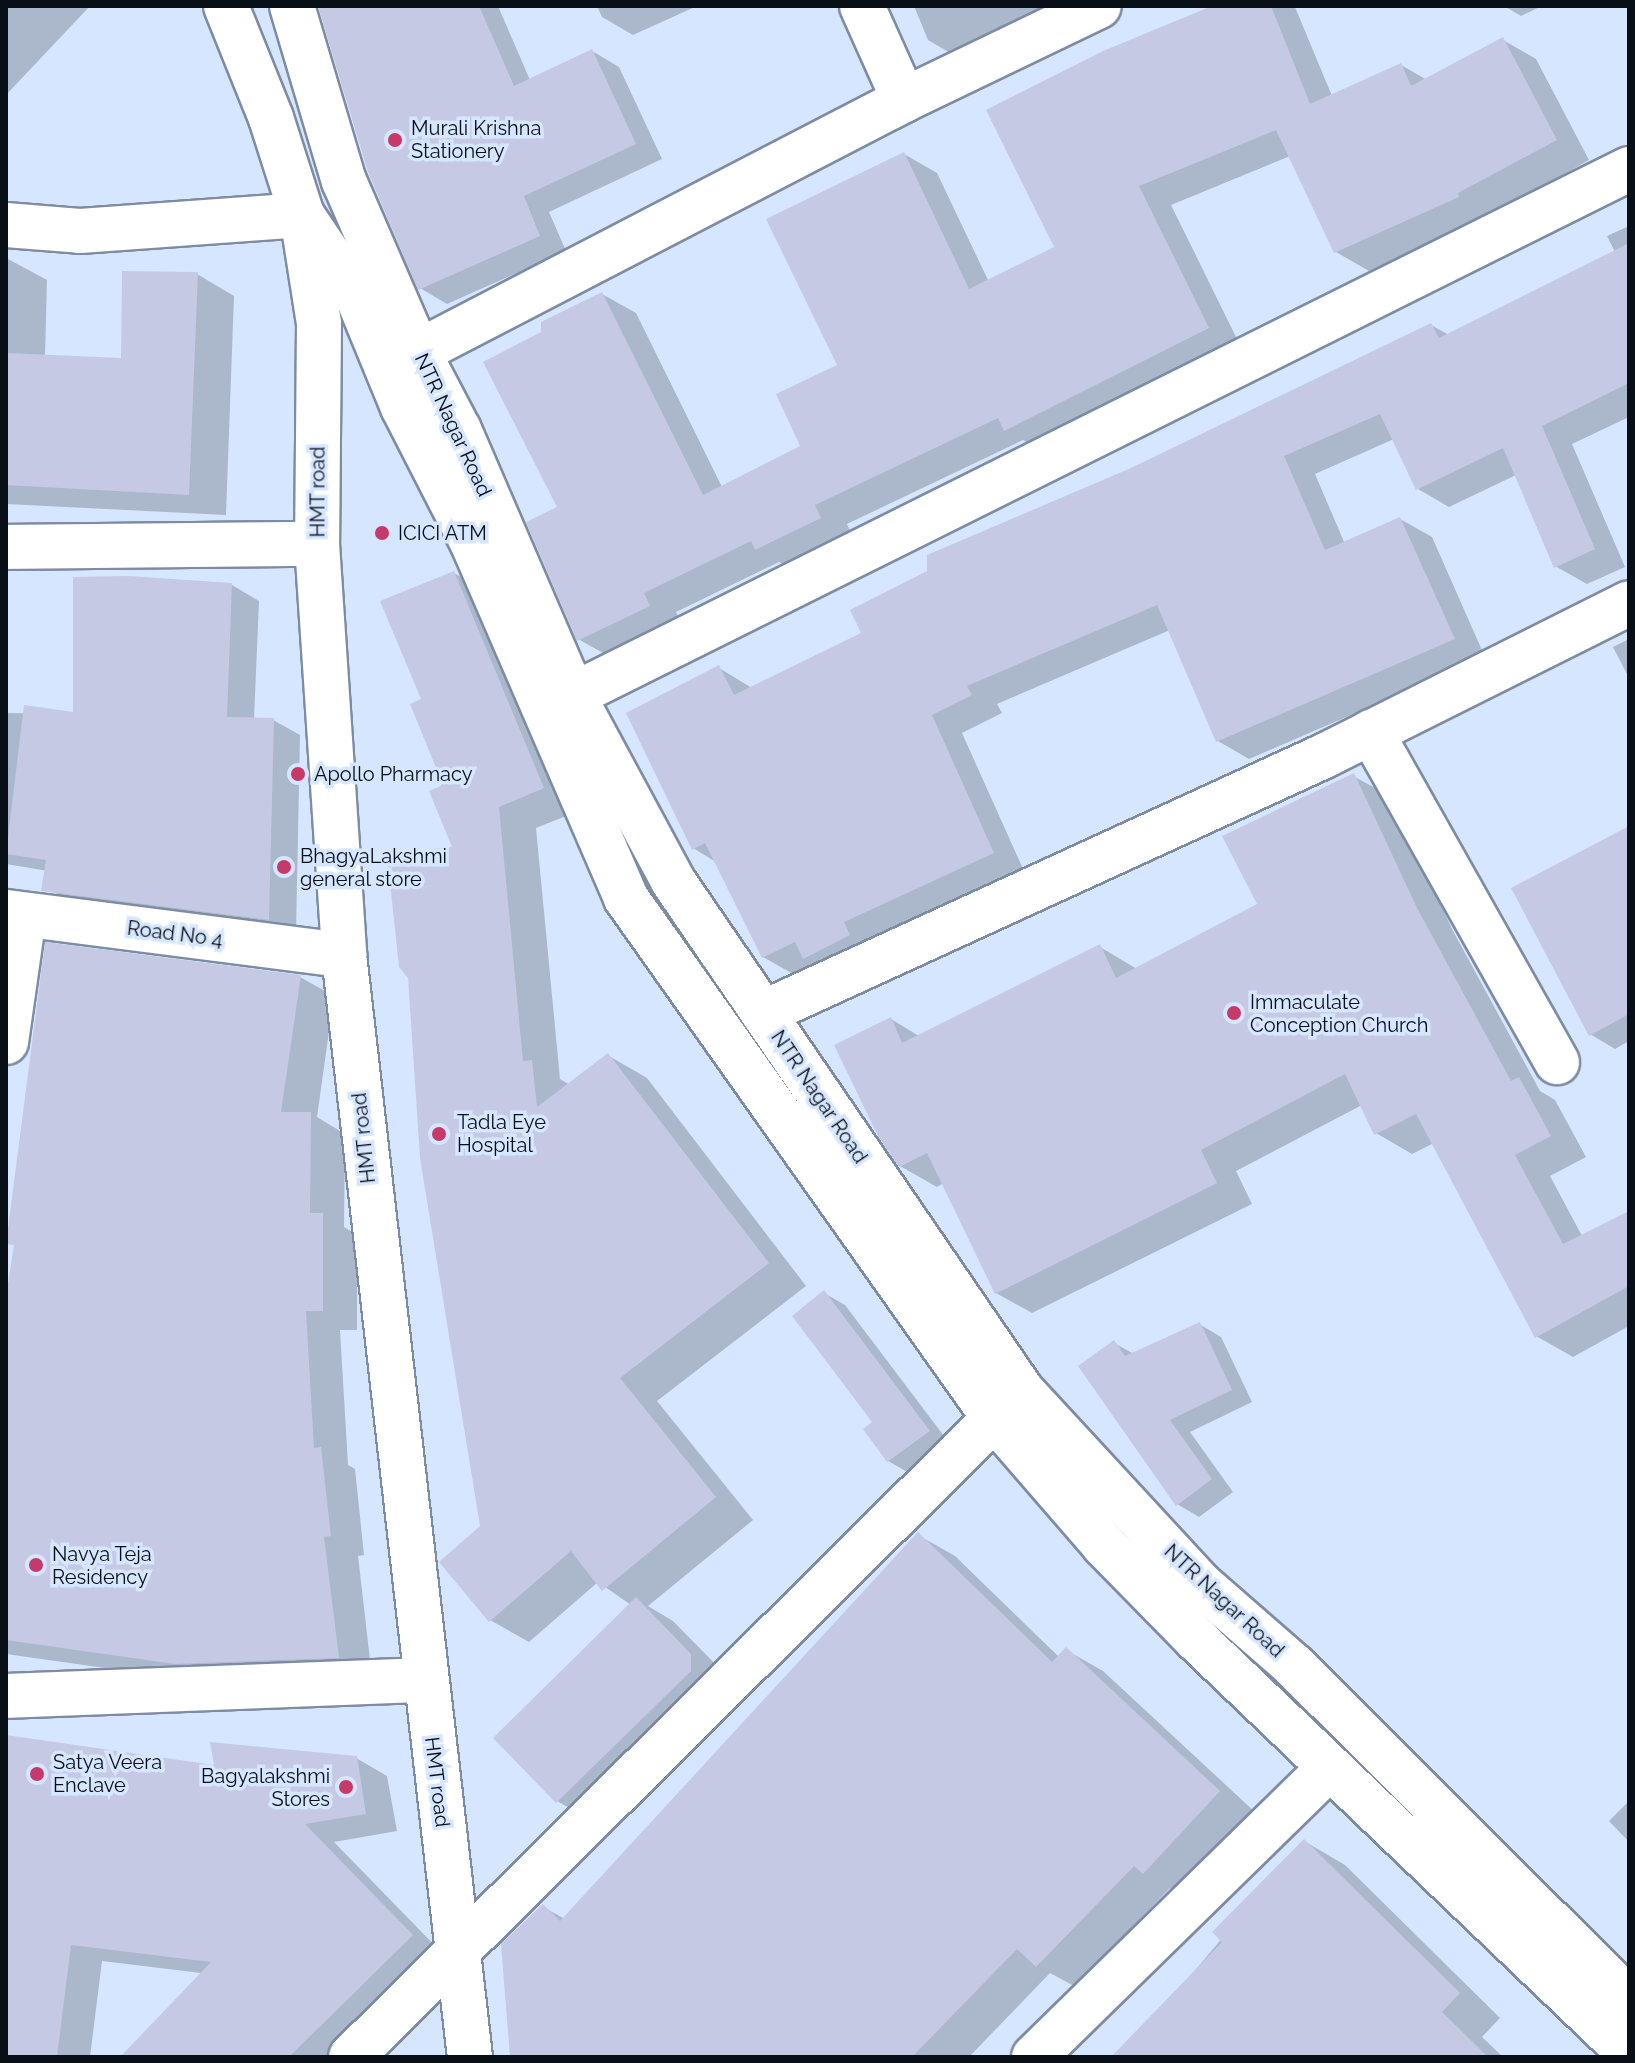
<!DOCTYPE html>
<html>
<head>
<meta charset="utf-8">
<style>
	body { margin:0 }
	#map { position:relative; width:1635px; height:2063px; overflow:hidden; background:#d6e6fe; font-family:Raleway,sans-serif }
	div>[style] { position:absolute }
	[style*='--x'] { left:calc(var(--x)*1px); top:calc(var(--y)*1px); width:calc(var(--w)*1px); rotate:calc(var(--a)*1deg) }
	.shadow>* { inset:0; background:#0003 }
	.building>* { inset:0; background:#c6c9e4 }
	.roads { filter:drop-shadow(2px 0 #7e8ca3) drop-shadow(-2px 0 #7e8ca3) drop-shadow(0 2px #7e8ca3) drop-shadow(0 -2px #7e8ca3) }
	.street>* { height:44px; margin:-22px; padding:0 22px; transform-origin:22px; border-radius:22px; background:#fff }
	.secondary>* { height:44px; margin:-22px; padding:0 22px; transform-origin:22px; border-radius:22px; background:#fff }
	.dots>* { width:22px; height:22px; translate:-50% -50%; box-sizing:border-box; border:4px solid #d6e6fe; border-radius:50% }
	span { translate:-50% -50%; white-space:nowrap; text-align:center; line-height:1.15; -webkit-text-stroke:7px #d6e6fe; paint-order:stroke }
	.poi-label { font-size:20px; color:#090f17 }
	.left { translate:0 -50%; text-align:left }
	.right { translate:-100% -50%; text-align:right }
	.street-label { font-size:20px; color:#090f17 }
	.frame { position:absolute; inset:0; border:8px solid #090f17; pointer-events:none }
</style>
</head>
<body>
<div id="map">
	<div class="shadow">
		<i style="clip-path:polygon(6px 6px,90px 6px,6px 95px)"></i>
		<i style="clip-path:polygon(320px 6px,498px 6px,530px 80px,592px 51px,619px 67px,662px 159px,549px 212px,566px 251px,447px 304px,420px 288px)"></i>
		<i style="clip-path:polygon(597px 6px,697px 6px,633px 35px,602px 17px)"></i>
		<i style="clip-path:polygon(914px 6px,1048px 6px,1048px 16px,957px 57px,928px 40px)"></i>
		<i style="clip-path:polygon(1217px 6px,1295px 7px,1332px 96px,1401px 65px,1427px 80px,1503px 40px,1536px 59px,1589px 160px,1491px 216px,1369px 271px,1336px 252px,1290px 156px,1171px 205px,1241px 347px,1039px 449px,1023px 440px,847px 524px,853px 537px,790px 568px,779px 562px,676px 612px,682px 625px,612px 658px,578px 639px,543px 333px,602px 294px,636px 313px,722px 487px,803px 447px,840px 366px,904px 154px,937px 173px,989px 282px,1057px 248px)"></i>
		<i style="clip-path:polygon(1504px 6px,1542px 6px,1521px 16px)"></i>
		<i style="clip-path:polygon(1629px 226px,1629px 417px,1572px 444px,1625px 567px,1587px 584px,1555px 566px,1516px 475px,1449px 507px,1418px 489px,1394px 439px,1315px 474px,1345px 544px,1400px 519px,1432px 537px,1485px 657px,1249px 759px,1218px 741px,1170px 630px,997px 704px,1002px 713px,962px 733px,1024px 871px,836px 976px,816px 964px,795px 975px,763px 957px,716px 862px,693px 848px,719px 668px,752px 688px,864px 634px,1132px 470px,1431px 325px,1449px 335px,1615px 252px,1607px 236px)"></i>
		<i style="clip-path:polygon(6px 258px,47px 280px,45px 357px,123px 360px,197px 274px,234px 296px,226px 515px,6px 504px)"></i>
		<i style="clip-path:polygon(454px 573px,493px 595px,581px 810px,536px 828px,560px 1079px,570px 1085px,609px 1056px,647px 1078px,806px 1286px,657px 1401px,753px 1520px,648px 1606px,673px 1621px,728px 1677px,594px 1822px,557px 1801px,631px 1605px,598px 1582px,529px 1642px,490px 1620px,482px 1527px,455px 849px,423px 700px)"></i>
		<i style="clip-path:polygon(232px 585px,259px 601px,254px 719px,273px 720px,300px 735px,296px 935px,79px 907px,52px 891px,54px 872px,6px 864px,6px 713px,75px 714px)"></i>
		<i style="clip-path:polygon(1629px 639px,1629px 678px,1613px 647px)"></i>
		<i style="clip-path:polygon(1353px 776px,1390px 796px,1453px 931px,1540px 1091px,1555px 1100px,1586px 1157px,1550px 1176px,1582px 1236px,1629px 1212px,1629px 1326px,1573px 1357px,1536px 1336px,1434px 1143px,1412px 1154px,1376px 1133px,1362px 1105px,1236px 1171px,1252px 1204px,1032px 1313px,996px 1293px,944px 1183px,937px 1187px,900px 1166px,891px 1019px,919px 1036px,1100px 947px,1137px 969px,1260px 905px)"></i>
		<i style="clip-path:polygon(1629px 826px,1629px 1041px,1615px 1049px,1590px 1034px)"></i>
		<i style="clip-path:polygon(300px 977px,334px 996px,317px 1117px,345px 1134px,344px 1227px,357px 1235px,357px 1330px,340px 1330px,348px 1465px,355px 1469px,364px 1555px,358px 1556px,372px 1677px,211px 1683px,6px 1654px,6px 1308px)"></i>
		<i style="clip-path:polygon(824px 1293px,845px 1305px,950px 1444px,909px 1473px,888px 1461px)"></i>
		<i style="clip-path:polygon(1199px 1324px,1221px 1337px,1252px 1402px,1190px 1432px,1233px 1492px,1199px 1517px,1177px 1504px,1114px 1343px,1134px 1354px)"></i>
		<i style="clip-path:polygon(918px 1535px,955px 1556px,1059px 1657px,1066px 1650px,1103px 1671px,1256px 1813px,1181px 1894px,1170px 1888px,1074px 1986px,1050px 1973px,969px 2057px,512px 2057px,543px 1907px,565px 1919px)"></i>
		<i style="clip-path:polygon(6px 1737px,216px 1768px,356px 1758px,387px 1776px,397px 1831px,334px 1842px,443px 1954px,338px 2057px,125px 2057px,201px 1973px,102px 1961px,90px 2057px,6px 2057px)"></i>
		<i style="clip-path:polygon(1629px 1801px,1629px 1842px,1609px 1821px)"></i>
		<i style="clip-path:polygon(1304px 1841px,1345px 1865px,1500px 2018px,1482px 2037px,1503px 2057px,1122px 2057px)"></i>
	</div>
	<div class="building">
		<i style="clip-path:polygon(318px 6px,479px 6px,514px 86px,592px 49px,636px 144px,524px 196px,540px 236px,418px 290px,368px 172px)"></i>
		<i style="clip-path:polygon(1212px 6px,1271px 6px,1310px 104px,1401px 63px,1411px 86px,1503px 37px,1557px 140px,1458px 193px,1459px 197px,1334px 253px,1276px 130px,1139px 186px,1209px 328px,1004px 431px,998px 418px,815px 505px,821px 518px,755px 550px,751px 541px,644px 593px,650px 606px,577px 641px,526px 522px,557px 507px,483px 362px,541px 332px,541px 322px,602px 292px,703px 495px,800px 446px,776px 394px,837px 365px,766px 219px,904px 152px,969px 289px,1054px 247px,986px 110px,1103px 51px)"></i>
		<i style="clip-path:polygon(1629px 243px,1629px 383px,1542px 426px,1595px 549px,1554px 568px,1503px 448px,1416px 490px,1380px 414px,1284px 456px,1325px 550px,1400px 517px,1455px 639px,1216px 742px,1157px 605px,967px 686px,972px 695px,932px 715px,994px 853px,844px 922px,850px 935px,803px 959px,795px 942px,762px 958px,705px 843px,692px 850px,626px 713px,719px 665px,734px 695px,861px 633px,850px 610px,927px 571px,927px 555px,1131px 468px,1431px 323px,1439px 338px)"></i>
		<i style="clip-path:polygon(122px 271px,198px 272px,189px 495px,6px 485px,6px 353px,121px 358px)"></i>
		<i style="clip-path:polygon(454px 571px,544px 788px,499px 807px,523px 1061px,532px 1060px,537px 1107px,608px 1053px,769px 1263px,620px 1378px,716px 1497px,602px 1591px,571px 1551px,489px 1622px,439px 1562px,480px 1526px,420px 1158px,408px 978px,399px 967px,387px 854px,452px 847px,429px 791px,443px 785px,410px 704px,421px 699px,380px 601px)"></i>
		<i style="clip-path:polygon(128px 576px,232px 583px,227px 717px,274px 718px,269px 920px,41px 891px,46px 860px,6px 854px,24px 705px,73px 712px,73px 577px)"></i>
		<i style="clip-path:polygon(1354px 773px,1417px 908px,1511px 1081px,1519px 1077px,1551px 1136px,1515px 1155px,1563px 1244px,1629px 1211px,1629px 1286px,1535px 1338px,1416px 1114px,1374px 1135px,1345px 1074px,1201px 1150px,1217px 1183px,995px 1294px,927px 1153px,899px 1167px,878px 1136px,834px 1045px,891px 1017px,902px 1043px,1100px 944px,1116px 978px,1257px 904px,1222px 836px)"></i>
		<i style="clip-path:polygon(1629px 826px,1629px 1014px,1589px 1036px,1511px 888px)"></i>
		<i style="clip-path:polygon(45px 942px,301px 975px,281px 1112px,311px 1112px,310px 1213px,323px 1213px,323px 1311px,306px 1311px,314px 1448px,321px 1447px,331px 1536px,324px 1537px,339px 1658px,175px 1664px,6px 1640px,6px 1296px,14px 1245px,6px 1244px)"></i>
		<i style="clip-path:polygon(824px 1290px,930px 1431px,887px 1462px,863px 1429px,872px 1422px,792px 1316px)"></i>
		<i style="clip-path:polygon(1200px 1322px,1232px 1390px,1170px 1420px,1212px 1479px,1176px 1506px,1078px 1366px,1114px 1340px,1125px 1356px)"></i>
		<i style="clip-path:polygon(918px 1532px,1052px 1662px,1066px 1647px,1220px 1791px,1143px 1874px,1134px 1866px,1036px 1967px,1017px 1949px,912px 2057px,510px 2057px,501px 1944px,543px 1904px,560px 1921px)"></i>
		<i style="clip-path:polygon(636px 1597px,691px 1654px,691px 1671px,556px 1803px,493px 1738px)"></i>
		<i style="clip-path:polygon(6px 1735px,214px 1765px,210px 1742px,357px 1756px,366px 1814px,305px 1824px,413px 1935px,289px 2057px,120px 2057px,211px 1962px,71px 1945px,57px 2057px,6px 2057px)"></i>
		<i style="clip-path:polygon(1304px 1839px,1460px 1993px,1442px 2012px,1488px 2057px,1111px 2057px,1222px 1942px,1212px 1932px)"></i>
	</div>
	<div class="roads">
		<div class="street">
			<i style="--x:862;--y:6;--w:103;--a:65.9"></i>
			<i style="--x:6;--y:225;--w:74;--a:4.6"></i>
			<i style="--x:80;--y:231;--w:223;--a:-4.1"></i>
			<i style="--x:418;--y:352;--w:547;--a:-27.41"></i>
			<i style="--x:904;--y:100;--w:216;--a:-25.7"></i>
			<i style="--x:6;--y:547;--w:311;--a:-0.6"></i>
			<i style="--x:573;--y:695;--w:1180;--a:-26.48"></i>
			<i style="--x:1371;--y:732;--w:379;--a:60.6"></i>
			<i style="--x:6;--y:912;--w:341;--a:7.3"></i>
			<i style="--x:763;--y:1013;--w:617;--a:-24.61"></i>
			<i style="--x:1324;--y:756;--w:341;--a:-26.6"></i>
			<i style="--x:6;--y:1042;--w:128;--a:-81.9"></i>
			<i style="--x:6;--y:1696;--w:418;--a:-2.2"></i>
			<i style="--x:351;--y:2057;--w:945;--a:-44.79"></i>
			<i style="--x:1034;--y:2057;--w:413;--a:-44.4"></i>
		</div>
		<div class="secondary">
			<i style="--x:226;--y:6;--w:121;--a:68.1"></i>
			<i style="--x:271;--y:118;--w:102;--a:72.3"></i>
			<i style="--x:302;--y:215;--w:110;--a:81.1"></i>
			<i style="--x:319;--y:324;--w:220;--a:90.5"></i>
			<i style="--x:317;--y:544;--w:412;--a:86.2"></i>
			<i style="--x:344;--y:955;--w:1109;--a:83.48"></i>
			<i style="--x:292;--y:6;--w:183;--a:73.5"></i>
			<i style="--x:344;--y:181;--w:186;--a:66.6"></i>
			<i style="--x:418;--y:352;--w:88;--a:62.3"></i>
			<i style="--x:459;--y:430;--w:288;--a:66.7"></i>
			<i style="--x:573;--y:695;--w:211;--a:61.7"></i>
			<i style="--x:673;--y:881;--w:618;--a:55.62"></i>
			<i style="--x:1022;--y:1391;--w:261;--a:47.3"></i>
			<i style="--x:1199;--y:1583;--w:126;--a:41.1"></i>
			<i style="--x:1294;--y:1666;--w:473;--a:44.9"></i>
			<i style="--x:302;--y:215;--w:100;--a:56"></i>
			<i style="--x:358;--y:298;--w:118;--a:67.6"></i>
			<i style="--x:403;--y:407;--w:154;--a:62.9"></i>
			<i style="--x:473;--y:544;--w:386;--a:66.6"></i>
			<i style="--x:626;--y:898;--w:638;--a:54.69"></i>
			<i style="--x:995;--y:1419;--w:167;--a:49.1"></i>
			<i style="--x:1104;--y:1545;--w:132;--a:45.6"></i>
			<i style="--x:1196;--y:1639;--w:599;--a:43.71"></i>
		</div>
	</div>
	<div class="dots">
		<i style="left:395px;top:140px;background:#c63969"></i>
		<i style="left:382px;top:533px;background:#c63969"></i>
		<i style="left:298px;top:774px;background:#c63969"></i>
		<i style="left:284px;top:867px;background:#c63969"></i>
		<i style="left:1234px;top:1013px;background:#c63969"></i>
		<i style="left:439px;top:1134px;background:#c63969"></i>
		<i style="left:36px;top:1565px;background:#c63969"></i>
		<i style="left:37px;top:1774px;background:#c63969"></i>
		<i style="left:346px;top:1787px;background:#c63969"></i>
	</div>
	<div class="poi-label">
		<span class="left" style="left:411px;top:140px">Murali Krishna<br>Stationery</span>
		<span class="left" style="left:398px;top:533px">ICICI ATM</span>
		<span class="left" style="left:314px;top:774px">Apollo Pharmacy</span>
		<span class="left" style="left:300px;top:868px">BhagyaLakshmi<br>general store</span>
		<span class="left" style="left:1250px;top:1014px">Immaculate<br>Conception Church</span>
		<span class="left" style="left:457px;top:1134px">Tadla Eye<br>Hospital</span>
		<span class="left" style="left:52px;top:1566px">Navya Teja<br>Residency</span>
		<span class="left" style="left:53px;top:1774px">Satya Veera<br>Enclave</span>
		<span class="right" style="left:330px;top:1788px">Bagyalakshmi<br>Stores</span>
	</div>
	<div class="street-label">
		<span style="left:453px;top:425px;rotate:65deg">NTR Nagar Road</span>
		<span style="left:318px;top:492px;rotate:-90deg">HMT road</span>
		<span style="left:175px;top:934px;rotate:7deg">Road No 4</span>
		<span style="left:819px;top:1097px;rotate:56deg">NTR Nagar Road</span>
		<span style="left:364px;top:1138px;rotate:-96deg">HMT road</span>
		<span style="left:1224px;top:1601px;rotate:43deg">NTR Nagar Road</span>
		<span style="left:437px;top:1782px;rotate:83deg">HMT road</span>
	</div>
	<div class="frame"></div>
</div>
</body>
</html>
